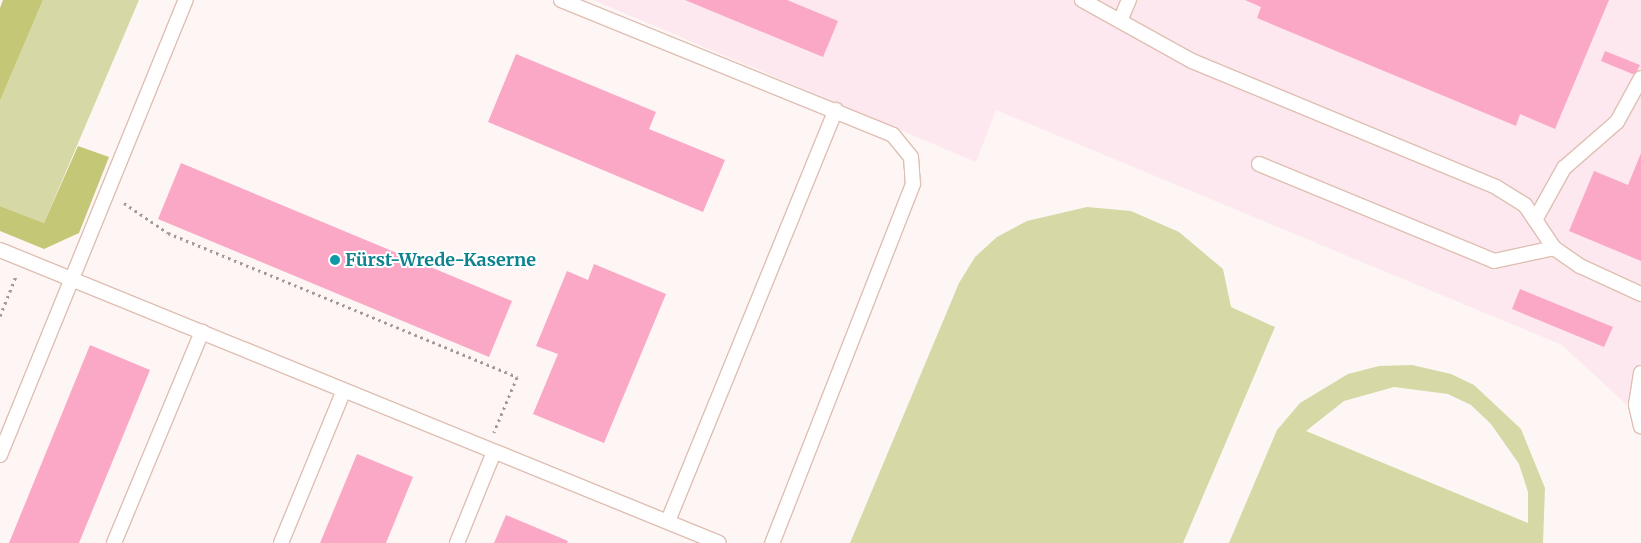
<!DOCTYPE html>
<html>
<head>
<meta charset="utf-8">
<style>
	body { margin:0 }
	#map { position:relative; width:1641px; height:543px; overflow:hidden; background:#fdf6f4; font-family:Merriweather,serif }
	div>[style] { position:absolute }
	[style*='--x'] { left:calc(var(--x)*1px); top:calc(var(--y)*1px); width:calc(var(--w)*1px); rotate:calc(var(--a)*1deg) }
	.industrial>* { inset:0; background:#fce8ee }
	.green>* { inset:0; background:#d6d9a5 }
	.forest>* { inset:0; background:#c4c775 }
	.building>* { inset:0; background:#fba8c7 }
	.path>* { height:3px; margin-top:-1.5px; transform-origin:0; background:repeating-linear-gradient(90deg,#a39a97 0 2.5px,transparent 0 6.5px) }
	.roads { filter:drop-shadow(1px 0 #dfbfb3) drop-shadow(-1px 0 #dfbfb3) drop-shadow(0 1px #dfbfb3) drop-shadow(0 -1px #dfbfb3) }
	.service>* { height:14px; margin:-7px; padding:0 7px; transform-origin:7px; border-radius:7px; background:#fff }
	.dots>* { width:14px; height:14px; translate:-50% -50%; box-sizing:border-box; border:2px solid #fff; border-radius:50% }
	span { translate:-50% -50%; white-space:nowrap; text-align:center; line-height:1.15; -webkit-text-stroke:4px #fff; paint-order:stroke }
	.culture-label { font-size:18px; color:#0d838f; font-weight:700 }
	.left { translate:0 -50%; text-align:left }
</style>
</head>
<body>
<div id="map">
	<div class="industrial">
		<i style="clip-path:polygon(593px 0,1641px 0,1641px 418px,1562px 345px,996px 110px,976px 162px)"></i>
	</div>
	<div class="green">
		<i style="clip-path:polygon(43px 0,139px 0,44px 223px,0 206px,0 101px)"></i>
		<i style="clip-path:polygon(1087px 207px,1131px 211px,1179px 232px,1223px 269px,1231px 307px,1275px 327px,1183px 543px,850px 543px,959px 283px,975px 257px,997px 237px,1027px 221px)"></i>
		<i style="clip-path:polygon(evenodd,1412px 365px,1451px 374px,1474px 385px,1521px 429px,1545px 488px,1543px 543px,1229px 543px,1277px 430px,1300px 403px,1348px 374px,1379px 366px,1412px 365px,1394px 387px,1448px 394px,1471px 405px,1491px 424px,1519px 464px,1528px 492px,1528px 523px,1306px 431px,1344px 401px,1394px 387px)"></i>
	</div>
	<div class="forest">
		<i style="clip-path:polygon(3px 0,43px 0,0 101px,0 8px)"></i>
		<i style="clip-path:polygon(78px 146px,109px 157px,79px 233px,44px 249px,0 231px,0 206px,44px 223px)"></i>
	</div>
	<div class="building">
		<i style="clip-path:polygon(685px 0,787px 0,838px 21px,823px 57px)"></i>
		<i style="clip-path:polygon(1245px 0,1609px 0,1555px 129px,1520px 114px,1516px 126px,1257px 18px,1261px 7px)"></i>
		<i style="clip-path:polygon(1605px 51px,1640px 65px,1635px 75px,1601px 61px)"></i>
		<i style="clip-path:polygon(516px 54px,656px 112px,649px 129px,725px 160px,703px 212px,488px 122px)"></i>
		<i style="clip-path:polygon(1641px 153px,1641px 261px,1569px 231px,1594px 171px,1628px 185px)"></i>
		<i style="clip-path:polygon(181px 163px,512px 301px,489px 357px,158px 219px)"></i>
		<i style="clip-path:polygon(594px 264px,666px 294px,604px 443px,533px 414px,558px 354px,536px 346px,567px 271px,588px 280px)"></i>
		<i style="clip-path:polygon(1520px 289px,1613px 327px,1604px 347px,1512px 309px)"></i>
		<i style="clip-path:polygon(90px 345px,150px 370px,79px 543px,9px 543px)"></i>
		<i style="clip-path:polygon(357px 454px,413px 477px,386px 543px,320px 543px)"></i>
		<i style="clip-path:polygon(506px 515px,568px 541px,567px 543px,494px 543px)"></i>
	</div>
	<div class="path">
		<i style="--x:124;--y:203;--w:53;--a:34.3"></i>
		<i style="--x:168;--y:233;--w:378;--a:22.4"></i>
		<i style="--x:517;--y:377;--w:60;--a:112.7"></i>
		<i style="--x:0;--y:316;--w:43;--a:-68.2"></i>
	</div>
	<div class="roads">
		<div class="service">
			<i style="--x:561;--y:0;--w:358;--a:22.1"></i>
			<i style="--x:893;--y:135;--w:28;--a:51"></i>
			<i style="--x:911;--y:157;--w:27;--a:86"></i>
			<i style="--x:913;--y:184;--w:386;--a:111.4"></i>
			<i style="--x:1082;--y:0;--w:126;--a:29"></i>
			<i style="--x:1192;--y:61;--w:329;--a:22.5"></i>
			<i style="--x:1496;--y:187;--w:34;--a:32"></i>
			<i style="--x:1525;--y:205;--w:52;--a:56"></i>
			<i style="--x:1554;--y:248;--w:32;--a:35"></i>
			<i style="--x:1580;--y:266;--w:67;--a:24.7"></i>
			<i style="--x:1120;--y:21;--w:23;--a:-67"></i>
			<i style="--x:1259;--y:164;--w:254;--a:22.4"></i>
			<i style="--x:1494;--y:261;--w:61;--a:-12.2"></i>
			<i style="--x:1535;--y:220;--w:60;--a:-60.9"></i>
			<i style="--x:1564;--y:168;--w:70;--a:-41"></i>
			<i style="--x:1617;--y:122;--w:50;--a:-61.4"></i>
			<i style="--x:0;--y:250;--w:776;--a:22.17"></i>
			<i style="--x:1641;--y:373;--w:32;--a:99"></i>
			<i style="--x:1636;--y:405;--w:22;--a:77"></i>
			<i style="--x:0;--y:455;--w:492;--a:-67.8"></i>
			<i style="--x:668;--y:521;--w:444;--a:-67.8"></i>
			<i style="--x:114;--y:543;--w:229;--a:-67.4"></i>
			<i style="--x:281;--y:543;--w:165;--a:-67.6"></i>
			<i style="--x:457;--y:543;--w:98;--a:-67.9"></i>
		</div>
	</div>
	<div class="dots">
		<i style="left:335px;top:260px;background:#0f9aa8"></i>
	</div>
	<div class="culture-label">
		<span class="left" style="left:345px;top:260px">Fürst-Wrede-Kaserne</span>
	</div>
</div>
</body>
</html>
